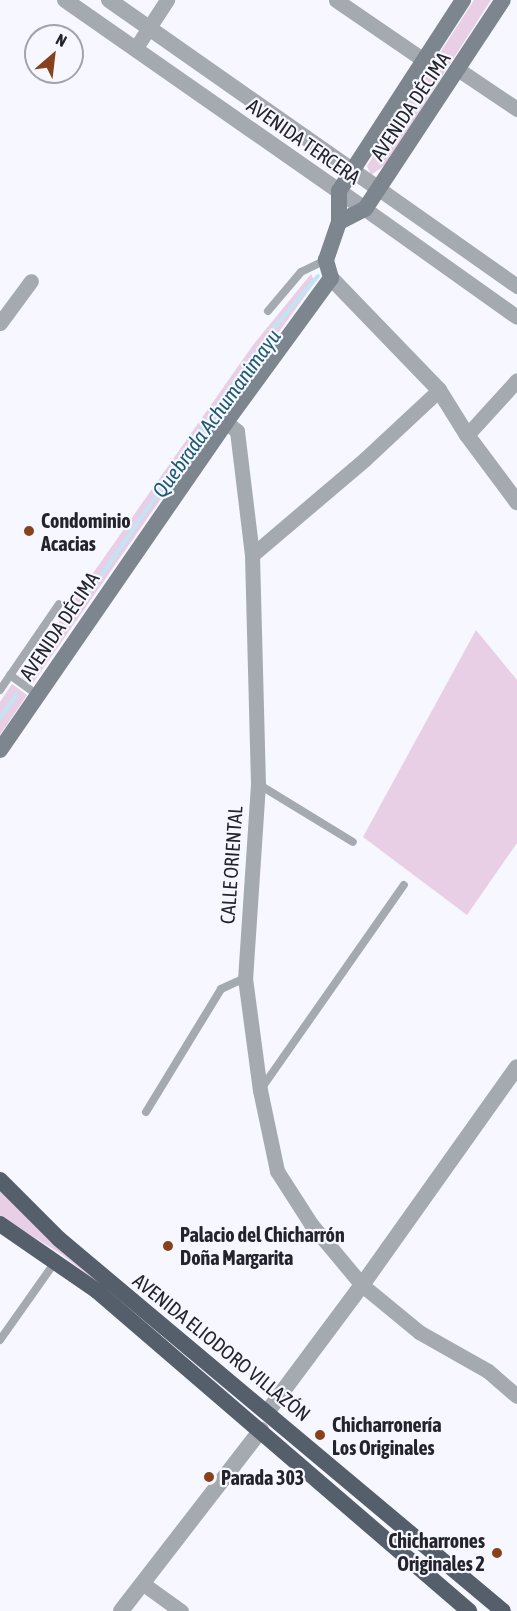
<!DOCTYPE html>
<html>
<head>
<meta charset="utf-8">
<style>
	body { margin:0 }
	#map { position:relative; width:517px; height:1611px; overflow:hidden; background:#f6f7ff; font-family:"Asap Condensed",sans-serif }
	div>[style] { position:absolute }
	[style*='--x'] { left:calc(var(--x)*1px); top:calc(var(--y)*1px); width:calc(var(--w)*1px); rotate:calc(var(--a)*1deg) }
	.green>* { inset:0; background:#e8cfe5 }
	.stream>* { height:4px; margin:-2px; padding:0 2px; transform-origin:2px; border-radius:2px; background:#c2e4f4 }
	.service>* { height:8px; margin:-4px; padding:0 4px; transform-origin:4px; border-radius:4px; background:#a5aab1 }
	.minor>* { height:15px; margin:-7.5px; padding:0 7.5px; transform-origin:7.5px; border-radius:7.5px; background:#a5aab1 }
	.tertiary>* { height:16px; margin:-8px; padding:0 8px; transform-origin:8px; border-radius:8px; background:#a5aab1 }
	.secondary>* { height:16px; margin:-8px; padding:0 8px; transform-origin:8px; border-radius:8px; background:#7d858f }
	.trunk>* { height:16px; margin:-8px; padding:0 8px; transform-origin:8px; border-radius:8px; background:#555f6c }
	.dots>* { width:16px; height:16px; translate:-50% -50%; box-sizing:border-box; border:3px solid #f6f7ff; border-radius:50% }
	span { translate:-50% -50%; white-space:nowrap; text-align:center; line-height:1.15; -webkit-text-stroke:4.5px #f6f7ff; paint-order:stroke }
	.street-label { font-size:20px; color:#24252c }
	.poi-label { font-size:20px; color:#24252c; font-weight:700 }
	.left { translate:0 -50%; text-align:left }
	.right { translate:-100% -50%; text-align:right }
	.water-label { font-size:21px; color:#1e5a71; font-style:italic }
	.north { position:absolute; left:24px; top:24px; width:60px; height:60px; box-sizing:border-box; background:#f6f7ff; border:2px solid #a2a3ab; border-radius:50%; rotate:28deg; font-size:16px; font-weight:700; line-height:24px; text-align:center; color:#24252c }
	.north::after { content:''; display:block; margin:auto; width:21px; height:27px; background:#88421b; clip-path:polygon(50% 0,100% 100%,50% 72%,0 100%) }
</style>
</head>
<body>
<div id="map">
	<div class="green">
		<i style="clip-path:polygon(474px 0,491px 0,385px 165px,371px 175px,367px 166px)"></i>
		<i style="clip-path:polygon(311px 274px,315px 282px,224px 408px,33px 683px,28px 683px,22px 678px,23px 673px,253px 345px)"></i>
		<i style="clip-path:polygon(476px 630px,517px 680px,517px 843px,467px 915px,363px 837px)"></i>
		<i style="clip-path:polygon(12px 684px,27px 695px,0 735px,0 702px)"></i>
		<i style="clip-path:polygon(0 1191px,106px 1289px,61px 1254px,0 1216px)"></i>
	</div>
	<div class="stream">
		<i style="--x:76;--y:612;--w:282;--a:-55.4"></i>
		<i style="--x:236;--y:380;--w:69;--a:-53.8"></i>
		<i style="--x:277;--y:324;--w:63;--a:-49.5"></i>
		<i style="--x:0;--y:718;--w:29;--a:-55"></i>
	</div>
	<div class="service">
		<i style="--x:268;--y:311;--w:51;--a:-49.8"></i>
		<i style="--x:301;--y:272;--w:28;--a:-26"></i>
		<i style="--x:10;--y:675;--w:34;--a:36"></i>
		<i style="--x:0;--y:690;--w:104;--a:-55.5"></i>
		<i style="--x:258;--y:784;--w:111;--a:31.4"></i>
		<i style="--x:261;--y:1089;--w:249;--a:-55"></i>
		<i style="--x:146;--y:1112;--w:144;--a:-58.6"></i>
		<i style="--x:221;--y:989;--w:26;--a:-25"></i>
		<i style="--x:0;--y:1340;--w:95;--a:-54.8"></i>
	</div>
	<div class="minor">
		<i style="--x:336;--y:0;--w:108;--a:34.4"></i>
		<i style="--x:135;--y:49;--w:59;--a:-56.9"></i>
		<i style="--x:459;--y:70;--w:70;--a:33.9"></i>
		<i style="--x:379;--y:189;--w:169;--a:35.1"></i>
		<i style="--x:365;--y:209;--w:186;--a:35.4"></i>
		<i style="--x:0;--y:323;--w:52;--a:-53.6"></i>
		<i style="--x:226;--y:422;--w:14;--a:39"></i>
		<i style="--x:237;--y:431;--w:125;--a:83.1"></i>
		<i style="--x:252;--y:555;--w:229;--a:88.5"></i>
		<i style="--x:258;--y:784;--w:194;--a:93.8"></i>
		<i style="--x:245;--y:978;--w:113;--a:82.4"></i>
		<i style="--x:260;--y:1090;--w:83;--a:78.1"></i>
		<i style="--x:277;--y:1171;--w:63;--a:57.3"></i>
		<i style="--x:311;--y:1224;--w:80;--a:50.1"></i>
		<i style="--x:362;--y:1285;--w:74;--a:39.5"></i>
		<i style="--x:419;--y:1332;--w:79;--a:29.5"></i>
		<i style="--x:488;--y:1371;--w:38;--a:41"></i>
		<i style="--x:467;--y:435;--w:74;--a:-47.7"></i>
		<i style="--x:252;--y:555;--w:148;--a:-40.3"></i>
		<i style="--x:365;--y:459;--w:101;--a:-43"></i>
		<i style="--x:142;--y:1583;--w:48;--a:35.7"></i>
	</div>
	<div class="tertiary">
		<i style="--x:65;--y:0;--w:366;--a:34.9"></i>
		<i style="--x:109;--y:0;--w:330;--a:35"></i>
		<i style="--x:331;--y:278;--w:156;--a:46"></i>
		<i style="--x:439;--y:390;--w:53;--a:58.1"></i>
		<i style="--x:467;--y:435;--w:84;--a:53.3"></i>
		<i style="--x:268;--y:1411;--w:157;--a:-53.3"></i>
		<i style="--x:362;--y:1285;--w:267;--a:-54.6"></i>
		<i style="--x:121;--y:1611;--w:229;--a:-52.3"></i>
	</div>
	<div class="secondary">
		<i style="--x:339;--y:222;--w:29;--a:-27"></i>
		<i style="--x:365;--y:209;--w:250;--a:-56.6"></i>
		<i style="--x:0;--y:750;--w:398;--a:-55.4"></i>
		<i style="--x:226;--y:422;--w:178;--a:-53.9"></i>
		<i style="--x:331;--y:278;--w:19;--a:-106"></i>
		<i style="--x:326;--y:260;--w:40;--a:-71.1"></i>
		<i style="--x:339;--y:222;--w:31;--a:-90"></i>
		<i style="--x:339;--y:191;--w:228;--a:-57"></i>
	</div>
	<div class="trunk">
		<i style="--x:0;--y:1180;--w:83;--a:45"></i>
		<i style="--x:59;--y:1239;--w:579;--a:39.96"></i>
		<i style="--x:0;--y:1224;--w:118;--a:34.6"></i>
		<i style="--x:97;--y:1291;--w:491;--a:40.7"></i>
	</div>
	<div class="dots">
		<i style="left:29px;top:531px;background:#88421b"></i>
		<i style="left:168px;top:1246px;background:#88421b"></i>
		<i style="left:320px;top:1435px;background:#88421b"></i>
		<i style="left:209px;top:1477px;background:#88421b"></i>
		<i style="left:497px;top:1553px;background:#88421b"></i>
	</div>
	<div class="street-label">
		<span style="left:410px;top:106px;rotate:-56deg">AVENIDA DÉCIMA</span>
		<span style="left:304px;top:141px;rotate:35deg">AVENIDA TERCERA</span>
		<span style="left:59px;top:626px;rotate:-56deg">AVENIDA DÉCIMA</span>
		<span style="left:231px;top:865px;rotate:-86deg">CALLE ORIENTAL</span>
		<span style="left:222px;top:1347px;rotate:39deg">AVENIDA ELIODORO VILLAZÓN</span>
	</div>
	<div class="poi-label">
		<span class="left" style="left:41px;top:532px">Condominio<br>Acacias</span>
		<span class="left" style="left:180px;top:1246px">Palacio del Chicharrón<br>Doña Margarita</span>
		<span class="left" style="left:332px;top:1436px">Chicharronería<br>Los Originales</span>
		<span class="left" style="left:221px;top:1477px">Parada 303</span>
		<span class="right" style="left:485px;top:1552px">Chicharrones<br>Originales 2</span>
	</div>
	<div class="water-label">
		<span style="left:216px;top:413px;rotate:-54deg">Quebrada Achumanimayu</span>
	</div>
	<div class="north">N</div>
</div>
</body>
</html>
